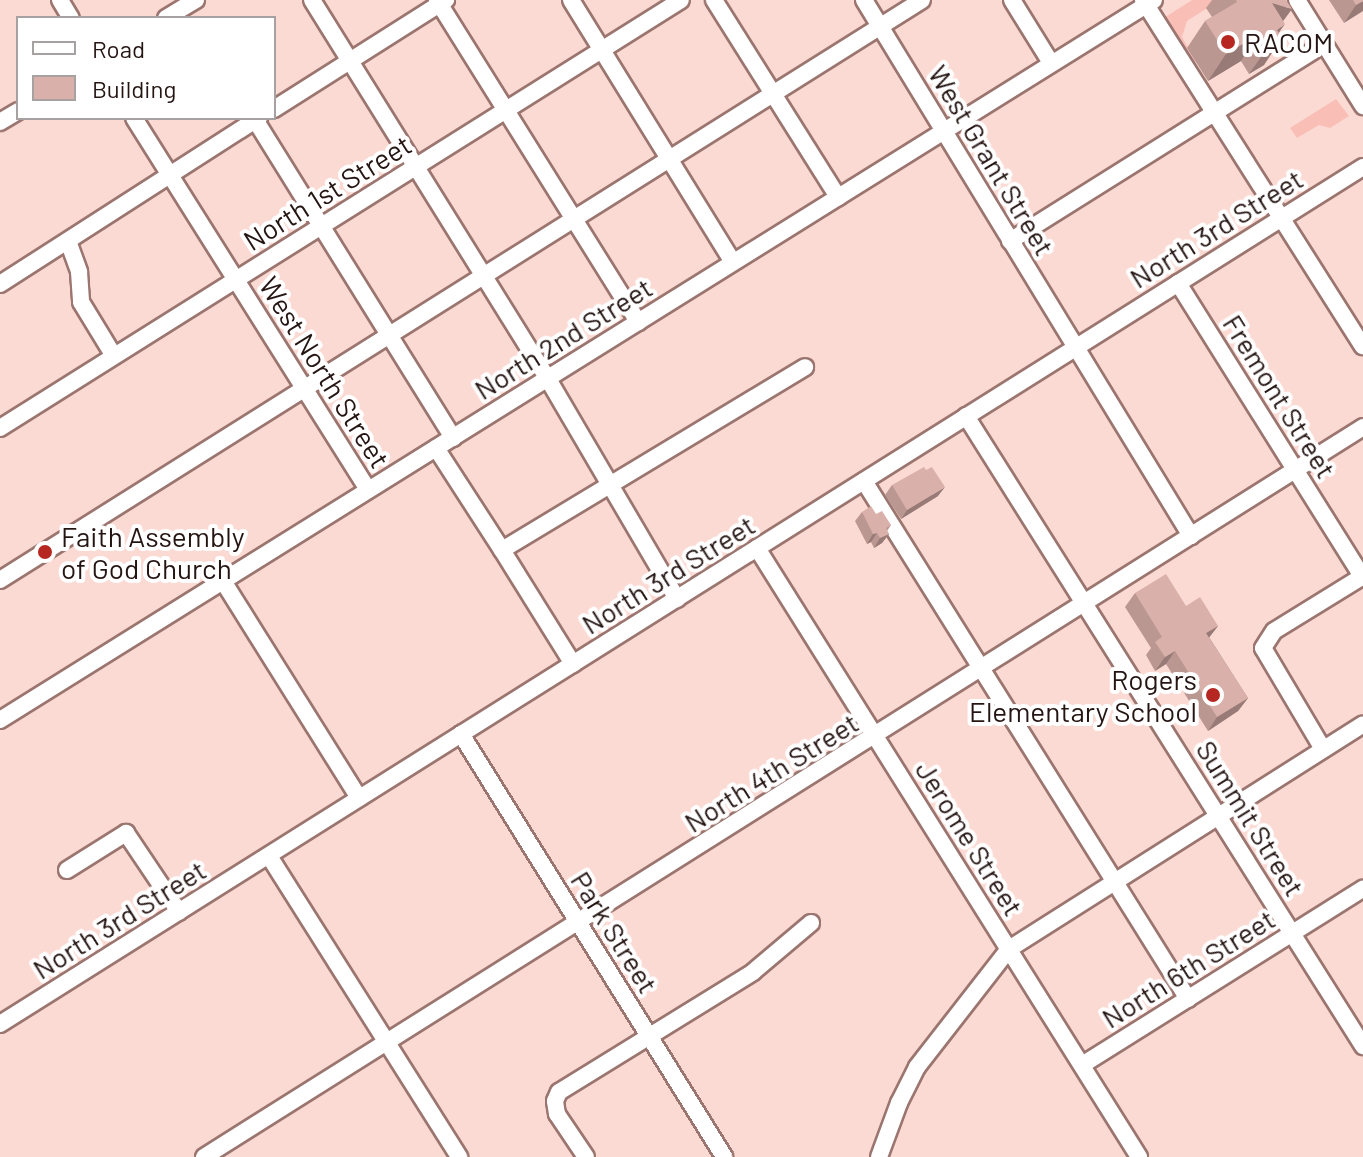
<!DOCTYPE html>
<html>
<head>
<meta charset="utf-8">
<style>
	body { margin:0 }
	#map { position:relative; width:1363px; height:1157px; overflow:hidden; background:#fcdad4; font-family:Barlow,sans-serif }
	div>[style] { position:absolute }
	[style*='--x'] { left:calc(var(--x)*1px); top:calc(var(--y)*1px); width:calc(var(--w)*1px); rotate:calc(var(--a)*1deg) }
	.green>* { inset:0; background:#f9bfb7 }
	.roads { filter:drop-shadow(2px 0 #9b756f) drop-shadow(-2px 0 #9b756f) drop-shadow(0 2px #9b756f) drop-shadow(0 -2px #9b756f) }
	.minor>* { height:16px; margin:-8px; padding:0 8px; transform-origin:8px; border-radius:8px; background:#fff }
	.wall>* { inset:0; background:#bb9792 }
	.shaded-wall>* { inset:0; background:#987b77 }
	.building>* { inset:0; background:#d9b0aa }
	.dots>* { width:22px; height:22px; translate:-50% -50%; box-sizing:border-box; border:4px solid #fff; border-radius:50% }
	span { translate:-50% -50%; white-space:nowrap; text-align:center; line-height:1.15; -webkit-text-stroke:8px #fff; paint-order:stroke }
	.poi-label { font-size:28px; color:#241513 }
	.left { translate:0 -50%; text-align:left }
	.right { translate:-100% -50%; text-align:right }
	.street-label { font-size:28px; color:#241513 }
	.legend { position:absolute; left:16px; top:16px; width:260px; height:104px; box-sizing:border-box; background:#fff; border:2px solid #a7a1a1; margin:0; padding:10px 14px; list-style:none; font-size:24px; color:#241513 }
	.legend li { display:flex; align-items:center; gap:16px; height:40px }
	.legend b { width:40px; border:2px solid #a7a1a1 }
</style>
</head>
<body>
<div id="map">
	<div class="green">
		<i style="clip-path:polygon(1192px 0,1220px 0,1187px 21px,1182px 37px,1196px 62px,1189px 67px,1159px 21px)"></i>
		<i style="clip-path:polygon(1336px 99px,1349px 116px,1330px 128px,1319px 125px,1297px 138px,1290px 128px)"></i>
	</div>
	<div class="roads">
		<div class="minor">
			<i style="--x:60;--y:0;--w:21;--a:59"></i>
			<i style="--x:312;--y:0;--w:446;--a:58.1"></i>
			<i style="--x:548;--y:379;--w:255;--a:59.6"></i>
			<i style="--x:437;--y:0;--w:380;--a:58"></i>
			<i style="--x:571;--y:0;--w:308;--a:58.3"></i>
			<i style="--x:714;--y:0;--w:233;--a:57.8"></i>
			<i style="--x:864;--y:0;--w:628;--a:58.61"></i>
			<i style="--x:1012;--y:0;--w:74;--a:58.2"></i>
			<i style="--x:1143;--y:0;--w:410;--a:57.6"></i>
			<i style="--x:1297;--y:0;--w:125;--a:58.1"></i>
			<i style="--x:166;--y:18;--w:35;--a:-31"></i>
			<i style="--x:274;--y:109;--w:204;--a:-32.4"></i>
			<i style="--x:134;--y:118;--w:439;--a:57.8"></i>
			<i style="--x:254;--y:118;--w:377;--a:58.1"></i>
			<i style="--x:0;--y:122;--w:21;--a:-31"></i>
			<i style="--x:68;--y:241;--w:33;--a:70"></i>
			<i style="--x:79;--y:272;--w:30;--a:86"></i>
			<i style="--x:81;--y:302;--w:63;--a:58.6"></i>
			<i style="--x:1010;--y:241;--w:371;--a:-32.1"></i>
			<i style="--x:1178;--y:283;--w:348;--a:57.9"></i>
			<i style="--x:0;--y:284;--w:308;--a:-32.7"></i>
			<i style="--x:966;--y:416;--w:745;--a:57.78"></i>
			<i style="--x:0;--y:428;--w:804;--a:-32.15"></i>
			<i style="--x:436;--y:448;--w:121;--a:57.1"></i>
			<i style="--x:864;--y:481;--w:611;--a:57.97"></i>
			<i style="--x:757;--y:548;--w:719;--a:57.9"></i>
			<i style="--x:0;--y:580;--w:1089;--a:-32.17"></i>
			<i style="--x:223;--y:581;--w:256;--a:57.9"></i>
			<i style="--x:573;--y:664;--w:134;--a:-121.9"></i>
			<i style="--x:502;--y:550;--w:354;--a:-31.1"></i>
			<i style="--x:0;--y:720;--w:1360;--a:-31.96"></i>
			<i style="--x:461;--y:734;--w:498;--a:58.1"></i>
			<i style="--x:1323;--y:749;--w:117;--a:-120.7"></i>
			<i style="--x:1263;--y:648;--w:20;--a:-57"></i>
			<i style="--x:1274;--y:631;--w:105;--a:-31.7"></i>
			<i style="--x:269;--y:856;--w:356;--a:57.7"></i>
			<i style="--x:67;--y:870;--w:70;--a:-32.1"></i>
			<i style="--x:126;--y:833;--w:95;--a:56.1"></i>
			<i style="--x:0;--y:1024;--w:1610;--a:-32.16"></i>
			<i style="--x:1082;--y:1065;--w:332;--a:-32.1"></i>
			<i style="--x:204;--y:1157;--w:1370;--a:-32.2"></i>
			<i style="--x:586;--y:1157;--w:52;--a:-124"></i>
			<i style="--x:557;--y:1114;--w:13;--a:-99"></i>
			<i style="--x:555;--y:1101;--w:10;--a:-66"></i>
			<i style="--x:559;--y:1092;--w:228;--a:-31.7"></i>
			<i style="--x:753;--y:972;--w:76;--a:-40.2"></i>
			<i style="--x:879;--y:1157;--w:58;--a:-69.7"></i>
			<i style="--x:899;--y:1103;--w:40;--a:-63.4"></i>
			<i style="--x:917;--y:1067;--w:150;--a:-52.1"></i>
			<i style="--x:1009;--y:949;--w:419;--a:-32.4"></i>
		</div>
	</div>
	<div class="wall">
		<i style="clip-path:polygon(1212px 0,1286px 0,1283px 21px,1279px 33px,1264px 65px,1249px 74px,1241px 61px,1208px 81px,1187px 48px,1205px 21px,1212px 17px,1206px 8px)"></i>
		<i style="clip-path:polygon(1329px 0,1363px 0,1344px 23px)"></i>
		<i style="clip-path:polygon(892px 485px,938px 496px,901px 519px,885px 495px)"></i>
		<i style="clip-path:polygon(862px 512px,891px 525px,887px 531px,889px 534px,882px 543px,874px 548px,871px 542px,867px 544px,855px 521px)"></i>
		<i style="clip-path:polygon(1135px 593px,1186px 606px,1218px 626px,1209px 637px,1248px 698px,1238px 711px,1208px 731px,1166px 664px,1155px 671px,1146px 655px,1151px 648px,1125px 607px)"></i>
	</div>
	<div class="shaded-wall">
		<i style="clip-path:polygon(1363px 1px,1363px 11px,1344px 23px,1356px 5px)"></i>
		<i style="clip-path:polygon(1272px 3px,1292px 9px,1273px 35px)"></i>
		<i style="clip-path:polygon(1285px 24px,1270px 45px,1282px 38px,1264px 65px,1249px 74px,1268px 47px,1277px 30px)"></i>
		<i style="clip-path:polygon(1259px 34px,1241px 61px,1208px 81px,1226px 54px)"></i>
		<i style="clip-path:polygon(945px 487px,938px 496px,901px 519px,907px 510px)"></i>
		<i style="clip-path:polygon(877px 533px,871px 542px,867px 544px,873px 534px)"></i>
		<i style="clip-path:polygon(889px 534px,882px 543px,874px 548px,880px 538px)"></i>
		<i style="clip-path:polygon(1218px 626px,1208px 639px,1206px 633px)"></i>
		<i style="clip-path:polygon(1175px 651px,1166px 664px,1155px 671px,1165px 657px)"></i>
		<i style="clip-path:polygon(1248px 698px,1238px 711px,1208px 731px,1217px 717px)"></i>
	</div>
	<div class="building">
		<i style="clip-path:polygon(1236px 0,1286px 0,1292px 9px,1272px 3px,1285px 24px,1277px 30px,1282px 38px,1268px 47px,1259px 34px,1226px 54px,1205px 21px,1237px 2px)"></i>
		<i style="clip-path:polygon(1353px 0,1363px 0,1363px 1px,1356px 5px)"></i>
		<i style="clip-path:polygon(924px 467px,926px 470px,932px 467px,945px 487px,907px 510px,892px 485px)"></i>
		<i style="clip-path:polygon(871px 506px,876px 514px,882px 511px,891px 525px,886px 528px,889px 534px,880px 538px,877px 533px,873px 534px,862px 512px)"></i>
		<i style="clip-path:polygon(1166px 574px,1186px 606px,1200px 597px,1218px 626px,1206px 633px,1248px 698px,1217px 717px,1175px 651px,1165px 657px,1155px 642px,1162px 637px,1135px 593px)"></i>
	</div>
	<div class="dots">
		<i style="left:1228px;top:42px;background:#b52720"></i>
		<i style="left:45px;top:552px;background:#b52720"></i>
		<i style="left:1213px;top:695px;background:#b52720"></i>
	</div>
	<div class="poi-label">
		<span class="left" style="left:1244px;top:42px">RACOM</span>
		<span class="left" style="left:61px;top:552px">Faith Assembly<br>of God Church</span>
		<span class="right" style="left:1197px;top:695px">Rogers<br>Elementary School</span>
	</div>
	<div class="street-label">
		<span style="left:992px;top:160px;rotate:59deg">West Grant Street</span>
		<span style="left:327px;top:192px;rotate:-32deg">North 1st Street</span>
		<span style="left:1216px;top:228px;rotate:-32deg">North 3rd Street</span>
		<span style="left:563px;top:338px;rotate:-32deg">North 2nd Street</span>
		<span style="left:325px;top:372px;rotate:58deg">West North Street</span>
		<span style="left:1280px;top:396px;rotate:58deg">Fremont Street</span>
		<span style="left:668px;top:574px;rotate:-32deg">North 3rd Street</span>
		<span style="left:771px;top:772px;rotate:-32deg">North 4th Street</span>
		<span style="left:1251px;top:818px;rotate:58deg">Summit Street</span>
		<span style="left:970px;top:838px;rotate:58deg">Jerome Street</span>
		<span style="left:119px;top:919px;rotate:-32deg">North 3rd Street</span>
		<span style="left:615px;top:932px;rotate:58deg">Park Street</span>
		<span style="left:1188px;top:968px;rotate:-32deg">North 6th Street</span>
	</div>
	<ul class="legend">
	<li><b style="height:10px;background:#fff"></b>Road</li>
	<li><b style="height:22px;background:#d9b0aa"></b>Building</li>
	</ul>
</div>
</body>
</html>
